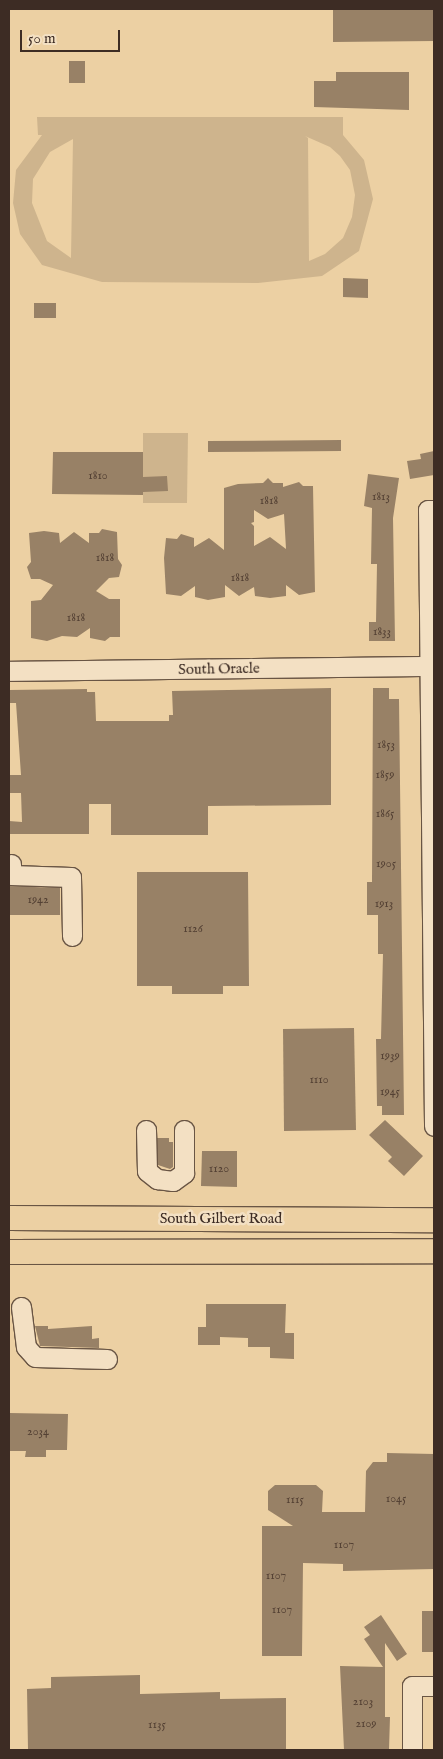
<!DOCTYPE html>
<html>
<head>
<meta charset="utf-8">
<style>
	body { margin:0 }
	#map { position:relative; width:443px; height:1759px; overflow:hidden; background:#ecd0a3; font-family:"IM FELL English",serif }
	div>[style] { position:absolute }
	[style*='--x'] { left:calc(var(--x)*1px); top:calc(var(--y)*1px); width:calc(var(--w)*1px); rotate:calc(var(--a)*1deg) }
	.green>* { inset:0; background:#ceb48d }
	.building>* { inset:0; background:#988166 }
	.roads { filter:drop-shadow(1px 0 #695544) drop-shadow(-1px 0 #695544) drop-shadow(0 1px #695544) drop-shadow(0 -1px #695544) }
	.minor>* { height:19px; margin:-9.5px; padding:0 9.5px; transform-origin:9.5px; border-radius:9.5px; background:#f3e0c3 }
	.major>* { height:24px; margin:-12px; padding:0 12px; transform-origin:12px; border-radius:12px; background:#ecd0a3 }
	span { translate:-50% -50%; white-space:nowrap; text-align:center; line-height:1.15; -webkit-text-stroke:5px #f3e0c3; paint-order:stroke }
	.number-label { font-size:12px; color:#544134 }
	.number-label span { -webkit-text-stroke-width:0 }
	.street-label { font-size:15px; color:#3d2c24 }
	.frame { position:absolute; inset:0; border:10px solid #3d2c24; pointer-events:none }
	.scale { position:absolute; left:20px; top:30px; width:100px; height:22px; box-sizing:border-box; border:2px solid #3d2c24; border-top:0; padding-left:6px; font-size:15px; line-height:18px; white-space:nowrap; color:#3d2c24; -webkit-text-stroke:4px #f3e0c3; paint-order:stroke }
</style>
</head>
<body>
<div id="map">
	<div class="green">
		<i style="clip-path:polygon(evenodd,37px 117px,343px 117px,343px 135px,364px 160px,373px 199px,359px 251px,322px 276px,258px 283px,102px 282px,42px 265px,20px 234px,13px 203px,16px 170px,42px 135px,38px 135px,37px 117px,305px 136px,330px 147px,340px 156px,350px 170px,355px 195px,352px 217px,343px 238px,325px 254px,309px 261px,308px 138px,305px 136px,37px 117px,73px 139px,71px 257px,71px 258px,47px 241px,32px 203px,33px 179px,50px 152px,73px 139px)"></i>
		<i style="clip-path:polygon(143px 433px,188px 433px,187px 503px,143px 503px)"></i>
	</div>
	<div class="building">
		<i style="clip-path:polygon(333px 9px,434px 9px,434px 41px,333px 42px)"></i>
		<i style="clip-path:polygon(69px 61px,85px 61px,85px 83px,69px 83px)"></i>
		<i style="clip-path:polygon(336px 72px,409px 72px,409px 110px,314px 107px,314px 81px,336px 81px)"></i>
		<i style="clip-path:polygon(343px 278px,368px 279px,368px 298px,343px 297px)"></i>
		<i style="clip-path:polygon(34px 303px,56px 303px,56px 318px,34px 318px)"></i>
		<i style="clip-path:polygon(341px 440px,341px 451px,208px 452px,208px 441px)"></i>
		<i style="clip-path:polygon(434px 451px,434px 475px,410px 479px,407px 461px,421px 459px,420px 454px)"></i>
		<i style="clip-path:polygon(53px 452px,143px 452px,143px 477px,167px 476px,168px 491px,143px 492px,143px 495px,52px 494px)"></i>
		<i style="clip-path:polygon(368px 474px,399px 478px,393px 518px,395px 641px,369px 641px,369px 622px,376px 622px,377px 564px,371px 564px,372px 508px,364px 506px)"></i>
		<i style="clip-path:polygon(evenodd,268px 478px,273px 483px,283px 483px,283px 487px,299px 482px,303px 486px,313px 486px,315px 592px,299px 595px,286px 585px,286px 596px,270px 598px,255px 596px,254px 587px,239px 596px,225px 585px,225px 597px,208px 600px,195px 597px,195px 586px,181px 596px,166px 594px,164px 558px,166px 538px,177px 539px,181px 534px,194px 538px,194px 547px,209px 538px,224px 550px,224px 488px,238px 484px,263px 483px,268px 478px,254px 510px,268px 519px,284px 514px,286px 549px,270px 537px,254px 546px,254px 526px,251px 523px,254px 522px,254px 510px)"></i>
		<i style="clip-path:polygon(102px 529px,117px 532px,118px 559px,122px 565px,119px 577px,109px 578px,96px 591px,109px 599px,120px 599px,120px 637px,110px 637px,105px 641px,90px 638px,90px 628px,77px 637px,62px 636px,47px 641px,31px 638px,31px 601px,41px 600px,53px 585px,40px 579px,31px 579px,27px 567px,31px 562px,29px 533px,44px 531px,59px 533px,60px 543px,74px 532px,89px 543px,89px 533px,99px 533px)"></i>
		<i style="clip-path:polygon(331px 688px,331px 805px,208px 806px,208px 835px,111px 835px,111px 804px,89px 804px,89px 834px,9px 834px,9px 821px,22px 822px,21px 793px,9px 793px,9px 775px,21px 775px,16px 703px,9px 703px,9px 690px,87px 689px,87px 692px,95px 692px,96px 721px,169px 721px,169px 715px,173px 715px,172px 691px)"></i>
		<i style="clip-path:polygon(373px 688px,389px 688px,389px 699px,399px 699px,404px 1115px,382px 1115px,382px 1106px,377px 1106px,376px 1039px,381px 1039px,383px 954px,378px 954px,378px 915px,367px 915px,367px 882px,372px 882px)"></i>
		<i style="clip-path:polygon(137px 872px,248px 872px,249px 986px,223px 986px,223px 994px,172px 994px,172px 986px,137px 986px)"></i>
		<i style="clip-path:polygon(9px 886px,60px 888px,60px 915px,9px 915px)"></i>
		<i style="clip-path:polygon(354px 1028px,356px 1130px,284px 1131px,283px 1029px)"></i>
		<i style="clip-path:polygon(385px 1120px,423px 1156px,404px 1176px,388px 1161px,392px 1157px,369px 1135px)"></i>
		<i style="clip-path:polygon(157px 1138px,169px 1138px,169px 1142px,173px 1142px,173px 1167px,170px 1169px,158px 1165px)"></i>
		<i style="clip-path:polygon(202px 1151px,237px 1151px,237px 1187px,201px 1186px)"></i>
		<i style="clip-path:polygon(206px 1304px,286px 1304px,285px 1333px,294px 1333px,294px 1359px,270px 1358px,270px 1347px,248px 1347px,248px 1338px,220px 1337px,220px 1345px,198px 1345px,198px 1327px,206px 1327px)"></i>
		<i style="clip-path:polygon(35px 1326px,48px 1326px,48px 1329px,92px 1326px,92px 1339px,99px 1338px,99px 1348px,40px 1346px)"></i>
		<i style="clip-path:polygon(9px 1413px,68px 1414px,67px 1450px,46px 1450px,46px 1457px,25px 1457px,26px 1451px,9px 1451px)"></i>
		<i style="clip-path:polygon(387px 1453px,434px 1454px,434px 1569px,343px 1571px,343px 1564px,303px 1563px,302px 1656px,262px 1656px,262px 1526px,293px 1526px,268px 1510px,268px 1491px,275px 1485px,316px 1485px,323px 1491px,322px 1512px,365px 1512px,366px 1471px,373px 1462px,387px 1462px)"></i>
		<i style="clip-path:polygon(422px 1611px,434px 1611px,434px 1652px,422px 1652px)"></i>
		<i style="clip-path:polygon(381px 1615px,407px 1654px,397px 1661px,385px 1643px,385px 1717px,390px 1717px,389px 1750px,344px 1750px,340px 1666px,383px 1667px,364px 1639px,370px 1635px,364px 1627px)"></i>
		<i style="clip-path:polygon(140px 1675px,140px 1694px,220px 1692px,220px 1699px,286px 1698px,286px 1750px,28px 1750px,27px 1689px,51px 1688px,51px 1677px)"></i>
	</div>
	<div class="roads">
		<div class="minor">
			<i style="--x:434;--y:510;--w:6;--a:180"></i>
			<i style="--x:428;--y:510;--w:616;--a:89.44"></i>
			<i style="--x:9;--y:671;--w:425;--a:-0.7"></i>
			<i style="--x:11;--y:864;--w:11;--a:90"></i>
			<i style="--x:11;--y:875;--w:60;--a:1.9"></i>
			<i style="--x:71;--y:877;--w:59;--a:89"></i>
			<i style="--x:146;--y:1130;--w:41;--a:88.6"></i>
			<i style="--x:147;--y:1171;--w:13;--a:39"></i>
			<i style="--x:157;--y:1179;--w:16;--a:7"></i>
			<i style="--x:173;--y:1181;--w:14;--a:-36"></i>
			<i style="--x:184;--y:1173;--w:43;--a:-90"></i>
			<i style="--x:21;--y:1307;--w:40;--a:82.9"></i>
			<i style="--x:26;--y:1347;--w:13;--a:48"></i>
			<i style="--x:35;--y:1357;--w:72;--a:1.6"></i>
			<i style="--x:412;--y:1750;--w:64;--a:-90"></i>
			<i style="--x:412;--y:1686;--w:22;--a:0"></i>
		</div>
		<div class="major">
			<i style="--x:9;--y:1218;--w:425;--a:0.3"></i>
			<i style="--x:9;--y:1252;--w:425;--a:-0.1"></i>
		</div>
	</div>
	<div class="number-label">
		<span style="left:98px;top:476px">1810</span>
		<span style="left:381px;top:497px">1813</span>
		<span style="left:269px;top:501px">1818</span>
		<span style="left:105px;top:558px">1818</span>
		<span style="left:240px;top:578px">1818</span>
		<span style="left:76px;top:618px">1818</span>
		<span style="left:382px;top:632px">1833</span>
		<span style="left:386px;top:745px">1853</span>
		<span style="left:385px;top:775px">1859</span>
		<span style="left:385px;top:814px">1865</span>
		<span style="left:386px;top:864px">1905</span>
		<span style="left:38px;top:900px">1942</span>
		<span style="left:384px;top:904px">1913</span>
		<span style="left:193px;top:929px">1126</span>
		<span style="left:390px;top:1056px">1939</span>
		<span style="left:319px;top:1080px">1110</span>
		<span style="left:390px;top:1092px">1945</span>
		<span style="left:219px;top:1169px">1120</span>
		<span style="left:38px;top:1432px">2034</span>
		<span style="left:396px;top:1499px">1045</span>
		<span style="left:295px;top:1500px">1115</span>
		<span style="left:344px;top:1545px">1107</span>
		<span style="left:276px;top:1576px">1107</span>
		<span style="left:282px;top:1610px">1107</span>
		<span style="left:363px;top:1702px">2103</span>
		<span style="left:366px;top:1724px">2109</span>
		<span style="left:157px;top:1725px">1135</span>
	</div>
	<div class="street-label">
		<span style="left:219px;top:669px;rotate:-1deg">South Oracle</span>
		<span style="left:221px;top:1219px">South Gilbert Road</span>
	</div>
	<div class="frame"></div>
	<div class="scale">50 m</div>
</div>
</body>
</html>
